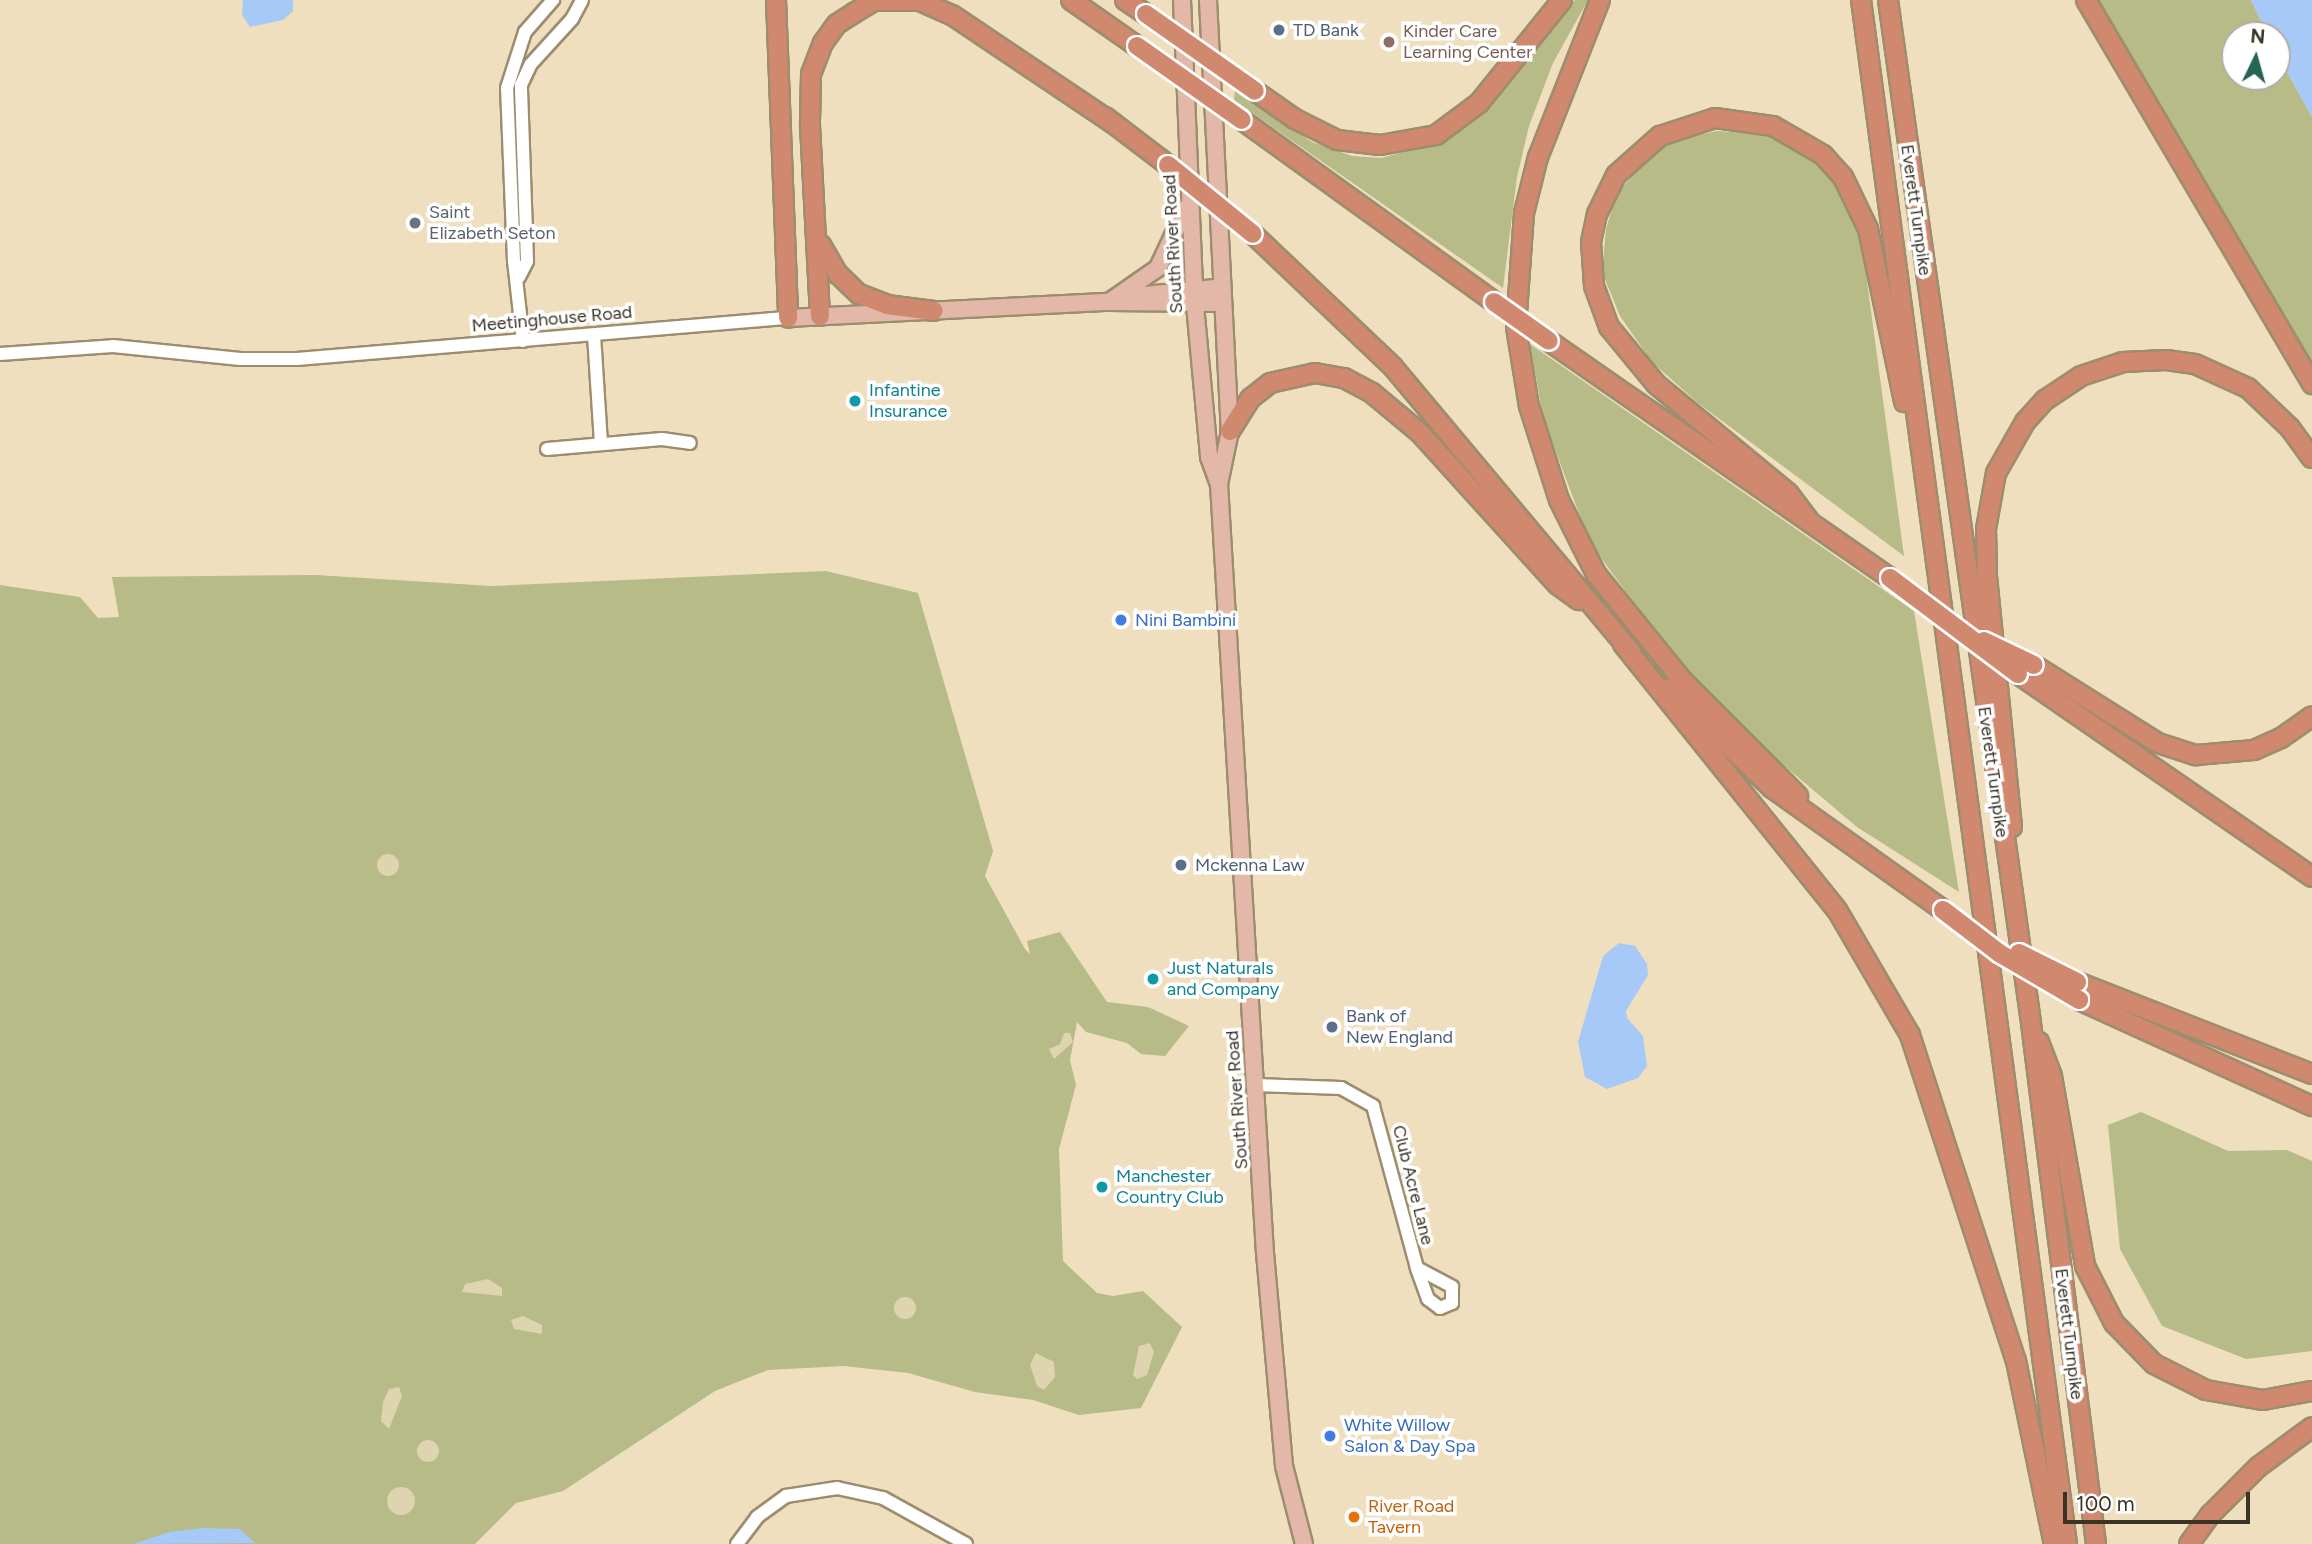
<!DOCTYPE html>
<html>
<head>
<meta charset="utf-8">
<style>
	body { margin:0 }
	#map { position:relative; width:2312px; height:1544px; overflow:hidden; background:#efdfbe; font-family:Figtree,sans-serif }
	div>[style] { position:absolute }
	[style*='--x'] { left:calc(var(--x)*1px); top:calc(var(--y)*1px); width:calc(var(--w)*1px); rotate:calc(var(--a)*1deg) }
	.green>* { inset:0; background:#b6bb87 }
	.sand>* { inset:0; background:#ded4af }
	.round { border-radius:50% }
	.water>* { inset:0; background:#a6c9f7 }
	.roads { filter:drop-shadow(2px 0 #9d8d6f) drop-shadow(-2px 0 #9d8d6f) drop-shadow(0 2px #9d8d6f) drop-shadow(0 -2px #9d8d6f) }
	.minor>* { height:12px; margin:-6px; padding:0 6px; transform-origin:6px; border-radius:6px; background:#fff }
	.major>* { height:16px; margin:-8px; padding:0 8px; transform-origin:8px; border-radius:8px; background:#e3b8a8 }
	.highway>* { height:18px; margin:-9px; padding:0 9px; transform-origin:9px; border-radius:9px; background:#d0886e }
	.bridges { filter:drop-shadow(2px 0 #fff) drop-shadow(-2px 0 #fff) drop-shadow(0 2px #fff) drop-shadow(0 -2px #fff) }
	.highway-bridge>* { height:18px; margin:-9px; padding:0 9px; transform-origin:9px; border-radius:9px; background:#d0886e }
	.dots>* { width:19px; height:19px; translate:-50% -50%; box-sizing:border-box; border:4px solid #fff; border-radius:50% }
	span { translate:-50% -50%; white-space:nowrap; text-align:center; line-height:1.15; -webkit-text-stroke:7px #fff; paint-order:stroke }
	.service-label { font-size:18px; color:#4e5e75 }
	.left { translate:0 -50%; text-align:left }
	.education-label { font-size:18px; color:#785e54 }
	.street-label { font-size:18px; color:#3a3427 }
	.worship-label { font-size:18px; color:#5b616d }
	.culture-label { font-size:18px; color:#0d838f }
	.shop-label { font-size:18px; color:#366cbe }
	.food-label { font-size:18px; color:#c56008 }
	.north { position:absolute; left:2221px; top:21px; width:70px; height:70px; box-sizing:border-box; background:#fff; border:2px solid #b0aea9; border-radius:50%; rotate:5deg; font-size:19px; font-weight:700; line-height:28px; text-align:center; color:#3a3427 }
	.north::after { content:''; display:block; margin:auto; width:24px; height:32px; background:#246554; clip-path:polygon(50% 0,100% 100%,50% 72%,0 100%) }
	.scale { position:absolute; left:2063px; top:1492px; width:187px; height:32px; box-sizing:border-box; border:4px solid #3a3427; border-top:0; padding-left:9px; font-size:21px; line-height:24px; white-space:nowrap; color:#3a3427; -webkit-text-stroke:5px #fff; paint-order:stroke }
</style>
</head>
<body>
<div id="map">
	<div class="green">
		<i style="clip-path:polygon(1575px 0,1588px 0,1553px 63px,1529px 126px,1517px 177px,1503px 288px,1234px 100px,1235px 89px,1312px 142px,1352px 156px,1381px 158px,1442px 142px,1485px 102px)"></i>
		<i style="clip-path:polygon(2090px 0,2251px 0,2268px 35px,2235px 35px,2235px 77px,2277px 77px,2277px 54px,2312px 117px,2312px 369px)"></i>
		<i style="clip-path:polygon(1717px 131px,1774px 135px,1819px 160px,1842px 189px,1860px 229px,1904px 556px,1698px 403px,1652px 362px,1620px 316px,1602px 272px,1606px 229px,1617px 193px,1653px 153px,1677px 140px)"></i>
		<i style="clip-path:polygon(1530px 344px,1914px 611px,1959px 892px,1857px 827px,1755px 741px,1666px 646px,1590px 543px,1543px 417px)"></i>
		<i style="clip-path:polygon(826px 571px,918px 593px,993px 851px,985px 876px,1025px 949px,1030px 954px,1027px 941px,1060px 932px,1107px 1002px,1148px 1007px,1189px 1026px,1165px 1056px,1141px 1054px,1127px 1043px,1086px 1032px,1077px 1022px,1070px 1060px,1076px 1085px,1059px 1149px,1063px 1261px,1097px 1293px,1113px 1296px,1143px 1291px,1182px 1327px,1141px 1408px,1079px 1415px,1033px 1400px,975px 1392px,908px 1373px,844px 1366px,768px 1370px,715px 1391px,563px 1491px,516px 1503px,475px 1544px,0 1544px,0 585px,80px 597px,98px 618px,119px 617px,112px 577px,316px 575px,491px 586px)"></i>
		<i style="clip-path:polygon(2141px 1112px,2228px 1151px,2287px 1150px,2312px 1161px,2312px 1351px,2246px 1359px,2162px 1326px,2120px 1249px,2108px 1125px)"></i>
	</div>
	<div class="sand">
		<i class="round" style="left:377px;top:854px;width:22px;height:22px"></i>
		<i style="clip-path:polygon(1064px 1033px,1070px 1033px,1073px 1042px,1054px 1059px,1049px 1049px,1060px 1044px)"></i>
		<i style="clip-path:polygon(488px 1279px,502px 1288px,502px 1296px,462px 1292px,465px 1284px)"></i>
		<i class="round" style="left:894px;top:1297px;width:22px;height:22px"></i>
		<i style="clip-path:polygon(523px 1316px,542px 1325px,542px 1334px,514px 1329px,511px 1320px)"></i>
		<i style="clip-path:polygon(1150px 1343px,1154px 1352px,1147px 1375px,1137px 1379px,1133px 1375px,1139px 1346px)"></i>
		<i style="clip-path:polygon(1036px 1353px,1054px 1362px,1055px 1377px,1044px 1390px,1037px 1386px,1030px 1365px)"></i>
		<i style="clip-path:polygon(399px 1387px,402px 1396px,389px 1429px,381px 1421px,383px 1402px,389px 1389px)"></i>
		<i class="round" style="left:417px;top:1440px;width:22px;height:22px"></i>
		<i class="round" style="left:387px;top:1487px;width:28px;height:28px"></i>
	</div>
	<div class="water">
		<i style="clip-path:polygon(243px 0,293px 0,293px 11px,283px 20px,250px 27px,242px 15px)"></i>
		<i style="clip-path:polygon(2251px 0,2312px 0,2312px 117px,2277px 54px,2277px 35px,2268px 35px)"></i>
		<i style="clip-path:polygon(1619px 943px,1635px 946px,1647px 964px,1648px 975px,1626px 1011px,1627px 1018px,1643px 1036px,1647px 1066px,1638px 1078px,1607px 1089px,1585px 1077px,1578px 1042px,1603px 956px)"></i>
		<i style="clip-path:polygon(202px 1528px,240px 1529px,255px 1543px,133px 1544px,169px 1532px)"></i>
	</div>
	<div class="roads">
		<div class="minor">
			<i style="--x:519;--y:277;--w:18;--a:-63"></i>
			<i style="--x:527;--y:261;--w:176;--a:-92"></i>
			<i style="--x:521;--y:85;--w:23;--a:-65"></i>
			<i style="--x:531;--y:64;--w:61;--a:-47.7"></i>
			<i style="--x:572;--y:19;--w:21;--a:-62"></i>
			<i style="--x:594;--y:335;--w:108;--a:86.3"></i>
			<i style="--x:523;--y:341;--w:81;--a:-96.4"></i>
			<i style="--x:514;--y:261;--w:173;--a:-92.3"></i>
			<i style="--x:507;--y:88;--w:59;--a:-72.2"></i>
			<i style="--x:525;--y:32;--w:43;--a:-48.8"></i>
			<i style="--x:0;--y:354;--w:113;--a:-4"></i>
			<i style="--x:113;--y:346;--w:128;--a:5.8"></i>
			<i style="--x:240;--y:359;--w:57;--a:0"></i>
			<i style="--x:297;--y:359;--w:493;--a:-4.8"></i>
			<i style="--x:547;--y:449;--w:115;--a:-5"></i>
			<i style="--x:662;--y:439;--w:28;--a:8"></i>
			<i style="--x:1256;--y:1085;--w:85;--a:2"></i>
			<i style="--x:1341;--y:1088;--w:37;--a:29"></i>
			<i style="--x:1373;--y:1106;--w:168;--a:74.8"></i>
			<i style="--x:1417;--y:1268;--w:40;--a:28"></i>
			<i style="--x:1452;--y:1287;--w:16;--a:90"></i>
			<i style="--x:1452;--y:1303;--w:13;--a:157"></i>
			<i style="--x:1440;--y:1308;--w:15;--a:-143"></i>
			<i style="--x:1428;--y:1299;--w:33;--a:-110"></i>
			<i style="--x:737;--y:1544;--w:34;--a:-53"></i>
			<i style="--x:757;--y:1517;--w:36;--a:-36"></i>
			<i style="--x:786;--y:1496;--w:52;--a:-8.9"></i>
			<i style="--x:837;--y:1488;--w:47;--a:12.3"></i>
			<i style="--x:883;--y:1498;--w:95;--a:29"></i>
		</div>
		<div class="major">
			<i style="--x:1182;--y:0;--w:305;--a:87.6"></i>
			<i style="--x:1195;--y:305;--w:153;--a:84.7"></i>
			<i style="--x:1209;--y:457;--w:29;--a:70"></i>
			<i style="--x:1208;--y:0;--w:432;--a:87.1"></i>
			<i style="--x:1230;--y:431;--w:54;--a:101.7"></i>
			<i style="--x:1219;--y:484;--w:770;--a:86.58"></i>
			<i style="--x:1265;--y:1253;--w:214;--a:84.9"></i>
			<i style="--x:1284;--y:1466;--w:81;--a:75.6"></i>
			<i style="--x:1135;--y:296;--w:88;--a:-5.8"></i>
			<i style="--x:1109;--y:302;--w:60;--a:-34.8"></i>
			<i style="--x:1158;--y:268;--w:66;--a:-65"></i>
			<i style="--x:788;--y:318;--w:321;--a:-2.9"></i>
			<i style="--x:1109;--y:302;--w:114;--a:0.5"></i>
		</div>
		<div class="highway">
			<i style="--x:776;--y:0;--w:318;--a:87.8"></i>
			<i style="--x:1071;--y:0;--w:80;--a:34.9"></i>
			<i style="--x:1125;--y:0;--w:25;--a:34"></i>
			<i style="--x:1600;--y:0;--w:169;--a:111.5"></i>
			<i style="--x:1538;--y:157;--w:58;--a:104"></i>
			<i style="--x:1524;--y:213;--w:114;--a:94"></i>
			<i style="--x:1516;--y:327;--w:80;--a:80.7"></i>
			<i style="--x:1529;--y:406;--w:99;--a:72.3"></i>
			<i style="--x:1559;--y:500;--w:83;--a:63.4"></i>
			<i style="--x:1596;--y:574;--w:138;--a:50.9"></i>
			<i style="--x:1683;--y:681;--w:163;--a:45"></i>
			<i style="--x:1861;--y:0;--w:1558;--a:82.4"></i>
			<i style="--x:1888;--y:0;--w:1033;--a:82.04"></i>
			<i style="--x:2031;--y:1023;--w:525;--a:82.89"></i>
			<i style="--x:2086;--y:0;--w:446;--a:59.5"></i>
			<i style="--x:1255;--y:91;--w:49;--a:35"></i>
			<i style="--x:1295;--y:119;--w:47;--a:26.6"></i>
			<i style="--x:1337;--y:140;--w:43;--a:6.6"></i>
			<i style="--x:1380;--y:145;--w:57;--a:-10.1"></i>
			<i style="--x:1436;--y:135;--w:54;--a:-36.7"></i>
			<i style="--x:1479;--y:103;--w:132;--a:-51.1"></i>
			<i style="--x:1105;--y:117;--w:79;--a:37.3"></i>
			<i style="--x:1242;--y:120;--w:311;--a:35.8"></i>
			<i style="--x:1253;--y:234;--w:193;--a:43.5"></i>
			<i style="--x:1393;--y:367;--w:371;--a:50.1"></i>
			<i style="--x:821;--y:245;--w:34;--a:60"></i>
			<i style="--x:838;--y:274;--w:29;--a:44"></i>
			<i style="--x:859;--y:294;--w:30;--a:21"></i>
			<i style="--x:887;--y:305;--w:47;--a:7.3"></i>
			<i style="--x:820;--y:316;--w:194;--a:-93"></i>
			<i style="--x:810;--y:122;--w:48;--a:-88.8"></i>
			<i style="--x:811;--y:74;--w:33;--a:-69"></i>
			<i style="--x:823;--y:43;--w:24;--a:-54"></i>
			<i style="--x:837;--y:24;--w:20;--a:-33"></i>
			<i style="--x:854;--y:13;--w:23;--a:-31"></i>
			<i style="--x:874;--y:1;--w:46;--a:0"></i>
			<i style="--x:920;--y:1;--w:35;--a:24"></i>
			<i style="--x:952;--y:15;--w:195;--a:33.9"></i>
			<i style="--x:1549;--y:341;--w:415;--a:34.8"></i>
			<i style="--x:1230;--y:431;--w:39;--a:-58"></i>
			<i style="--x:1251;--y:398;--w:24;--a:-38"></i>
			<i style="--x:1270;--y:383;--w:46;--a:-12.5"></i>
			<i style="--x:1315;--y:373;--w:29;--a:10"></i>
			<i style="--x:1344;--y:378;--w:32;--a:28"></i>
			<i style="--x:1372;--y:393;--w:62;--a:39.8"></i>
			<i style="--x:1420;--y:433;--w:205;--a:47.8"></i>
			<i style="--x:1558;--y:585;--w:26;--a:36"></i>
			<i style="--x:1810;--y:522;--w:36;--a:-127"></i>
			<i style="--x:1788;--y:493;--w:171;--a:-140.5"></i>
			<i style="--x:1656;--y:384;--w:74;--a:-129.5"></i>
			<i style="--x:1609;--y:327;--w:44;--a:-110.1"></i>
			<i style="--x:1594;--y:286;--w:44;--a:-93.9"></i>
			<i style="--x:1591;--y:242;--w:29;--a:-78"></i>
			<i style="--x:1597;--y:214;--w:43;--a:-64"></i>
			<i style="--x:1616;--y:175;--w:59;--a:-41.6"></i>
			<i style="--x:1660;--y:136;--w:58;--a:-18.1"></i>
			<i style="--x:1715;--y:118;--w:59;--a:7.9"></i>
			<i style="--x:1773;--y:126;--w:58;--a:30.1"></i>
			<i style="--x:1823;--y:155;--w:30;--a:48"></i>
			<i style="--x:1843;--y:177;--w:58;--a:64.3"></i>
			<i style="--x:1868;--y:229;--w:177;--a:78.2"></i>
			<i style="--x:1623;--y:644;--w:341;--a:51.2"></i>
			<i style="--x:1837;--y:910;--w:145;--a:59.7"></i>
			<i style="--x:1910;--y:1035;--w:343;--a:72"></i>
			<i style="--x:2016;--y:1361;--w:187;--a:78.3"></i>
			<i style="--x:2034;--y:665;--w:146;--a:32.2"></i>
			<i style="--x:2158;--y:743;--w:40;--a:18"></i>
			<i style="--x:2196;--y:755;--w:58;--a:-4.9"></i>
			<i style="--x:2254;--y:750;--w:30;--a:-24"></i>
			<i style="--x:2281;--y:738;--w:38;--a:-35"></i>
			<i style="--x:2018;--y:674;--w:357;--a:34.6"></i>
			<i style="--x:1669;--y:688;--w:144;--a:44.2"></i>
			<i style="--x:1772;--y:788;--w:210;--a:35.5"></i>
			<i style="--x:2012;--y:827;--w:251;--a:-95.7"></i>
			<i style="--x:1987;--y:577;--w:48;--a:-91.2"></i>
			<i style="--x:1986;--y:529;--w:57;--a:-79.9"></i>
			<i style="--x:1996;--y:473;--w:59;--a:-60.4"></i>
			<i style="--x:2025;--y:422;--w:30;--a:-48"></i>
			<i style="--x:2045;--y:400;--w:43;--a:-33.7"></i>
			<i style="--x:2081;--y:376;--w:44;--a:-18.4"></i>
			<i style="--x:2123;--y:362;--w:43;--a:-2.7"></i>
			<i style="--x:2166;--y:360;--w:29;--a:8"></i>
			<i style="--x:2195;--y:364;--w:58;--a:24.4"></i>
			<i style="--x:2248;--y:388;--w:58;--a:43.6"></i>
			<i style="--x:2290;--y:428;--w:37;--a:54"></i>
			<i style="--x:2077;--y:982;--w:252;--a:21.4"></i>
			<i style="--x:2079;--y:1000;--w:256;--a:24.5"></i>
			<i style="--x:2039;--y:1042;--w:36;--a:69"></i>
			<i style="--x:2052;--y:1076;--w:193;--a:80.1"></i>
			<i style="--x:2085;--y:1266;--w:64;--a:63"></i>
			<i style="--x:2114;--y:1323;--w:57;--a:45.7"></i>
			<i style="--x:2154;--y:1364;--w:58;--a:26.6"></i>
			<i style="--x:2206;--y:1390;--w:58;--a:10"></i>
			<i style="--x:2263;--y:1400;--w:50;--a:-10.4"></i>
			<i style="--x:2189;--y:1544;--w:37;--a:-54"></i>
			<i style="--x:2211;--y:1514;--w:66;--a:-45"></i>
			<i style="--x:2258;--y:1467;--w:67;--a:-36.5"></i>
		</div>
	</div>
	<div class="bridges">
		<div class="highway-bridge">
			<i style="--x:1146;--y:14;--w:133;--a:35.2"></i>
			<i style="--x:1137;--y:46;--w:128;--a:35.2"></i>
			<i style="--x:1168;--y:165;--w:109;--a:39.1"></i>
			<i style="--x:1494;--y:302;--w:67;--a:35.3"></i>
			<i style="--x:1890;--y:578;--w:160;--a:36.9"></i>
			<i style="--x:1984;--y:641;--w:55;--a:25.6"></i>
			<i style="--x:1943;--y:910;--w:71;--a:37.5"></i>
			<i style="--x:1999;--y:953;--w:93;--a:30.4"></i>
			<i style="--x:2019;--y:953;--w:65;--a:26.6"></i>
		</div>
	</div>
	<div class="dots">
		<i style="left:1279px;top:30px;background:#5c6f8a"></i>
		<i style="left:1389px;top:42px;background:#8d6e63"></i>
		<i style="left:415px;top:223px;background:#6b7280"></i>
		<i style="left:855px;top:401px;background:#0f9aa8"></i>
		<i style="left:1121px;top:620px;background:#3f7fe0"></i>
		<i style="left:1181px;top:865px;background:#5c6f8a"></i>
		<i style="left:1153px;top:979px;background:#0f9aa8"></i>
		<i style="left:1332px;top:1027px;background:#5c6f8a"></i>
		<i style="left:1102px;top:1187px;background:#0f9aa8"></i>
		<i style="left:1330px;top:1436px;background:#3f7fe0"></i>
		<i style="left:1354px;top:1517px;background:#e8710a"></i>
	</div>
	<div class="service-label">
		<span class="left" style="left:1293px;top:30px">TD Bank</span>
		<span class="left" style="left:1195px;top:865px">Mckenna Law</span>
		<span class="left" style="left:1346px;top:1027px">Bank of<br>New England</span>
	</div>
	<div class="education-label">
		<span class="left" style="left:1403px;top:42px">Kinder Care<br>Learning Center</span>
	</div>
	<div class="street-label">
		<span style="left:1916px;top:210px;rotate:82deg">Everett Turnpike</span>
		<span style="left:1173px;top:244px;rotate:-93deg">South River Road</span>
		<span style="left:552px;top:319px;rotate:-5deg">Meetinghouse Road</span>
		<span style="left:1993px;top:772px;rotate:82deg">Everett Turnpike</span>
		<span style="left:1237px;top:1100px;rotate:-94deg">South River Road</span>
		<span style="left:1413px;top:1185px;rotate:76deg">Club Acre Lane</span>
		<span style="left:2069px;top:1334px;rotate:83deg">Everett Turnpike</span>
	</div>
	<div class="worship-label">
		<span class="left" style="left:429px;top:223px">Saint<br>Elizabeth Seton</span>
	</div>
	<div class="culture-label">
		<span class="left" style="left:869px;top:401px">Infantine<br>Insurance</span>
		<span class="left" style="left:1167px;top:979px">Just Naturals<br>and Company</span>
		<span class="left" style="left:1116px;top:1187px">Manchester<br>Country Club</span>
	</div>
	<div class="shop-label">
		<span class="left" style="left:1135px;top:620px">Nini Bambini</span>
		<span class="left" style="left:1344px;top:1436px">White Willow<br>Salon &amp; Day Spa</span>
	</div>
	<div class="food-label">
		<span class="left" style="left:1368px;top:1517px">River Road<br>Tavern</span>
	</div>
	<div class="north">N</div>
	<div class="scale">100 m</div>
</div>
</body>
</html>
